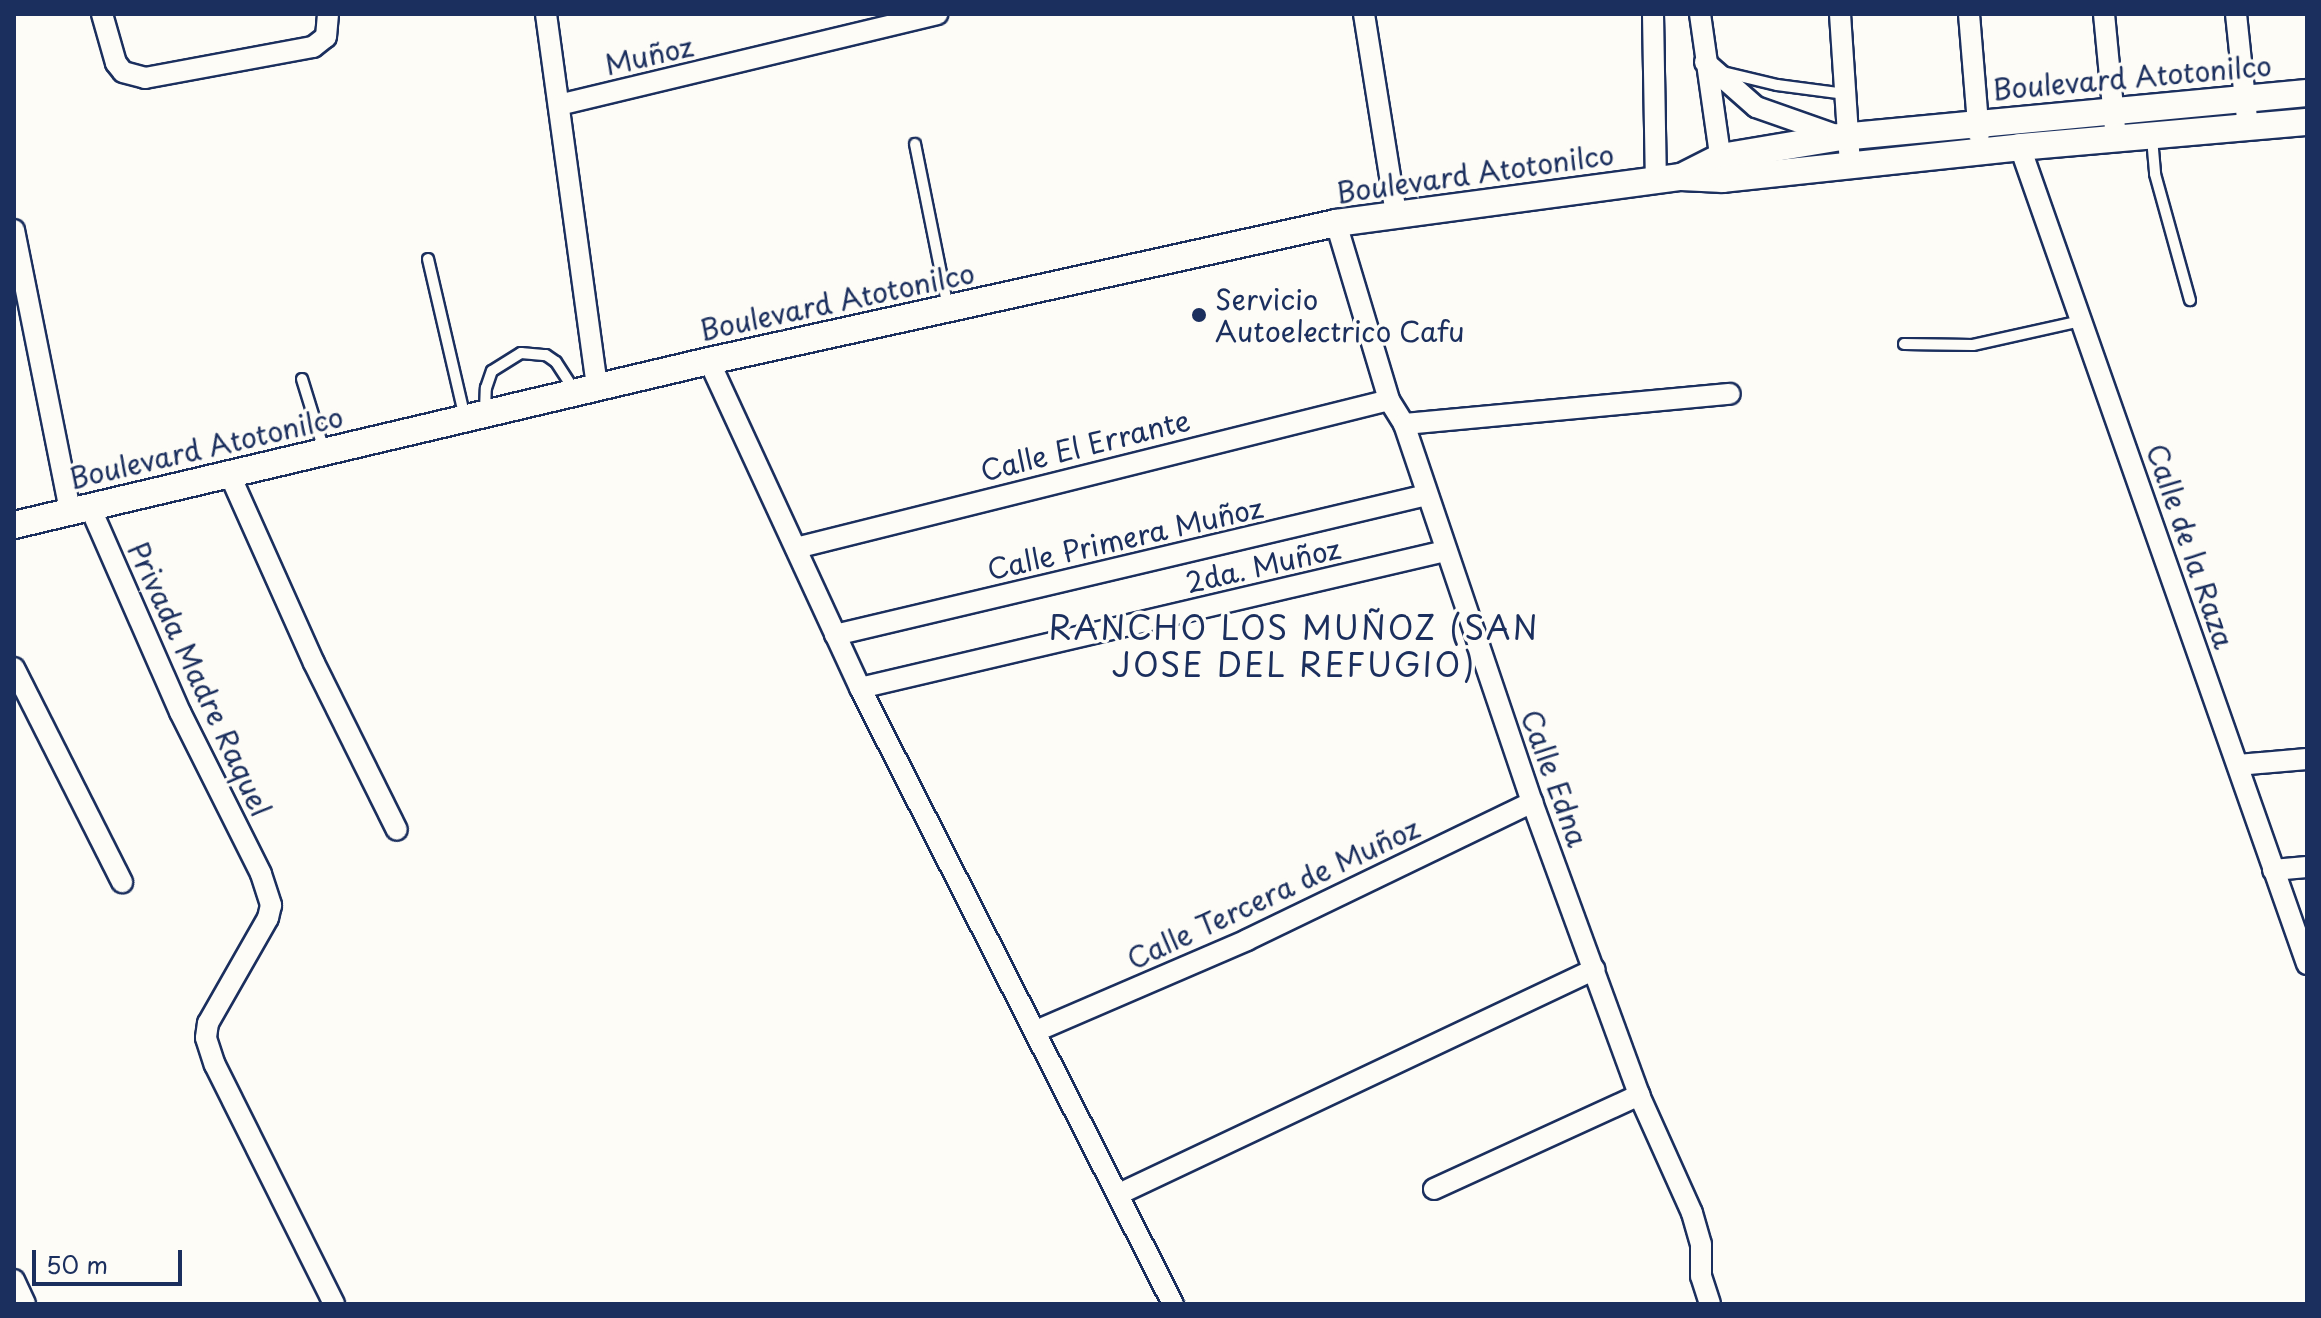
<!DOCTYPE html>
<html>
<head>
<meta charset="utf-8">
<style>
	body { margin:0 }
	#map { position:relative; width:2321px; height:1318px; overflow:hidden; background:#fdfcf7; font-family:"Playpen Sans",sans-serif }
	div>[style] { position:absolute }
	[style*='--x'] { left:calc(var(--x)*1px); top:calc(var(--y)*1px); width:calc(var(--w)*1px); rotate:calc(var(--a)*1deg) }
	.roads { filter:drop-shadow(2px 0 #1b2f5e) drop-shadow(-2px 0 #1b2f5e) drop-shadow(0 2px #1b2f5e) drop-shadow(0 -2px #1b2f5e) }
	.service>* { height:10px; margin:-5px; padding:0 5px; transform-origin:5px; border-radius:5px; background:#fdfcf7 }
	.minor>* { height:20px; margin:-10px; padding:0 10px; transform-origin:10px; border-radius:10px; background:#fdfcf7 }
	.tertiary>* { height:26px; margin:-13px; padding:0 13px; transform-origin:13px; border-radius:13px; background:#fdfcf7 }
	.dots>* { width:22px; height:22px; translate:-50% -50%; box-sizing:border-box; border:4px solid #fdfcf7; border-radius:50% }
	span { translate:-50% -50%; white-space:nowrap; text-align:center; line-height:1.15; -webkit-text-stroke:7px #fdfcf7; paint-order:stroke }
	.street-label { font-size:28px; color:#1b2f5e }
	.poi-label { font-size:28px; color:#1b2f5e }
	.left { translate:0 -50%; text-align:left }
	.quarter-label { font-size:32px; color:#1b2f5e; letter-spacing:2px }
	.frame { position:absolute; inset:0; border:16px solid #1b2f5e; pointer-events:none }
	.scale { position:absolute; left:32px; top:1250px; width:150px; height:36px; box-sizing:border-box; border:4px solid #1b2f5e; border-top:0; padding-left:10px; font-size:24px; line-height:28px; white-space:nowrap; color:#1b2f5e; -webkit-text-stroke:6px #fdfcf7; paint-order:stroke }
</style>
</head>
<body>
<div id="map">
	<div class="roads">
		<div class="service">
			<i style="--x:1723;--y:72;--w:56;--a:13.5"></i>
			<i style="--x:1777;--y:85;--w:69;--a:7.5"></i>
			<i style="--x:2152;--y:138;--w:36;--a:85"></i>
			<i style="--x:2155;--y:174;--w:131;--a:74.5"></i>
			<i style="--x:915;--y:144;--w:166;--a:78.6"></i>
			<i style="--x:428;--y:259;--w:163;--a:76.9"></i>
			<i style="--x:1904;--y:344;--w:69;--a:0.8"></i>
			<i style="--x:1973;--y:345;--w:111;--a:-12.5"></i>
			<i style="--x:302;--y:379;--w:74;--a:72.8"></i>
			<i style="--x:485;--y:411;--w:23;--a:-88"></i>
			<i style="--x:486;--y:388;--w:18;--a:-71"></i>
			<i style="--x:492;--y:371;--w:34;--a:-32"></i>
			<i style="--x:521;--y:353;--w:25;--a:5"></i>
			<i style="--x:546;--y:355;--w:12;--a:35"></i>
			<i style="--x:556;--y:362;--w:35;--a:57"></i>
		</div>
		<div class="minor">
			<i style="--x:102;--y:14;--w:51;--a:74.1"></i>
			<i style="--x:116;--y:63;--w:11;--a:52"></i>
			<i style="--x:123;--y:72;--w:23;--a:15"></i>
			<i style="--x:145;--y:78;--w:171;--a:-10.5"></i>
			<i style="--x:313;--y:47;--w:16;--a:-38"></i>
			<i style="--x:326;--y:37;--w:23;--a:-85"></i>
			<i style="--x:546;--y:14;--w:377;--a:82.2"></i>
			<i style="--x:1364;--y:14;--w:203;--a:80.9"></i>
			<i style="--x:1653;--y:14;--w:166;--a:89"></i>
			<i style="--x:1700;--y:14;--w:156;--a:81.9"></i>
			<i style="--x:1840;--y:14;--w:151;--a:86.2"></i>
			<i style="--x:1969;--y:14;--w:121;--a:85.3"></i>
			<i style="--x:2104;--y:14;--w:126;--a:84.5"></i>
			<i style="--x:2236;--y:14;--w:115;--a:84"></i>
			<i style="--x:1705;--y:62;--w:68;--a:41.4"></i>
			<i style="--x:1756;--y:107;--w:88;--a:19.3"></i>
			<i style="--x:559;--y:105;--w:389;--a:-13.5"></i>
			<i style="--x:2020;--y:147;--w:866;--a:70.64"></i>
			<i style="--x:1336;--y:223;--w:185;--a:73.3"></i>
			<i style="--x:1389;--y:400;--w:28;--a:58"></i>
			<i style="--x:1404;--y:424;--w:399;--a:71.3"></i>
			<i style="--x:1532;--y:802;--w:312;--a:69.9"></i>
			<i style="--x:1639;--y:1095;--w:129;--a:65.8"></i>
			<i style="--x:1692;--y:1213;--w:32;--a:74"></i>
			<i style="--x:1701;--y:1244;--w:32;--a:90"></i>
			<i style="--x:1701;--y:1276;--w:29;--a:72"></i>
			<i style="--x:14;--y:230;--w:287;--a:78.7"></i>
			<i style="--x:709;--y:361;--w:360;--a:65.2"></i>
			<i style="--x:860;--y:688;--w:691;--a:63.06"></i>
			<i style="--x:1404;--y:424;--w:327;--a:-5.3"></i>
			<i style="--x:229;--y:473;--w:208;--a:65.9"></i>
			<i style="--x:314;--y:663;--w:186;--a:63.6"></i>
			<i style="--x:90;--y:507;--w:224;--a:66.3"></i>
			<i style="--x:180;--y:712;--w:181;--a:63.4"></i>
			<i style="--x:261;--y:874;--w:33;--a:72"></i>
			<i style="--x:271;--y:905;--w:13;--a:103"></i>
			<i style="--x:268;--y:918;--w:121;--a:119.7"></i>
			<i style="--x:208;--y:1023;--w:15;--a:98"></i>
			<i style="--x:206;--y:1038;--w:28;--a:72"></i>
			<i style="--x:215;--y:1065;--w:267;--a:63.5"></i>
			<i style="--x:796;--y:548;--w:611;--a:-14.01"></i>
			<i style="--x:835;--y:635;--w:608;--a:-13.31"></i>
			<i style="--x:14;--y:668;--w:240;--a:63.2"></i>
			<i style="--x:860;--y:688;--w:601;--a:-13.18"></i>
			<i style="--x:2238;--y:765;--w:69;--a:-5"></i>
			<i style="--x:2273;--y:870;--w:34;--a:-5"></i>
			<i style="--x:1036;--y:1031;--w:230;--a:-23.3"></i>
			<i style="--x:1247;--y:940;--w:317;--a:-25.8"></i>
			<i style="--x:1434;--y:1189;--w:226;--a:-24.6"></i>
			<i style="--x:1119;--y:1194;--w:526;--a:-25.3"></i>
			<i style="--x:14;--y:1280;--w:26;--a:65"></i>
		</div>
		<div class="tertiary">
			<i style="--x:1683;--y:176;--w:42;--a:-26.6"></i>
			<i style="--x:1721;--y:157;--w:122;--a:-9.5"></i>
			<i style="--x:1841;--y:137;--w:468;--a:-5.4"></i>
			<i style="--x:14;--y:525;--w:714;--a:-13.28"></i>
			<i style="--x:709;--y:361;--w:642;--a:-12.41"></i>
			<i style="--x:1336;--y:223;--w:348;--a:-7.6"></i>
			<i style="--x:1681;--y:177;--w:42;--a:2.7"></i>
			<i style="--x:1723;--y:179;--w:299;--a:-6.1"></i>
			<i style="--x:2020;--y:147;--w:288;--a:-5"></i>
		</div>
	</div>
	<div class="dots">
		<i style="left:1199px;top:315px;background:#1b2f5e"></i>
	</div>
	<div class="street-label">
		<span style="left:649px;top:55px;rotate:-13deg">Muñoz</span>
		<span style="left:2132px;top:77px;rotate:-5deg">Boulevard Atotonilco</span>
		<span style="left:1475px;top:173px;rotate:-8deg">Boulevard Atotonilco</span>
		<span style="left:837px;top:301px;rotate:-12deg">Boulevard Atotonilco</span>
		<span style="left:1085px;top:445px;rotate:-14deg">Calle El Errante</span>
		<span style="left:206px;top:447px;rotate:-13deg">Boulevard Atotonilco</span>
		<span style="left:1125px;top:538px;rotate:-13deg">Calle Primera Muñoz</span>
		<span style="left:2191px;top:546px;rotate:71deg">Calle de la Raza</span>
		<span style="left:1263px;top:565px;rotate:-13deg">2da. Muñoz</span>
		<span style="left:200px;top:679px;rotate:65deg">Privada Madre Raquel</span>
		<span style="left:1555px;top:778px;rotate:70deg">Calle Edna</span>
		<span style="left:1273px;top:893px;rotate:-25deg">Calle Tercera de Muñoz</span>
	</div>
	<div class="poi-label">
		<span class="left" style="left:1215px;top:315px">Servicio<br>Autoelectrico Cafu</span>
	</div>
	<div class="quarter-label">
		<span style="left:1294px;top:646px">RANCHO LOS MUÑOZ (SAN<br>JOSE DEL REFUGIO)</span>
	</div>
	<div class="frame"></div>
	<div class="scale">50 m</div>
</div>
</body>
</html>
